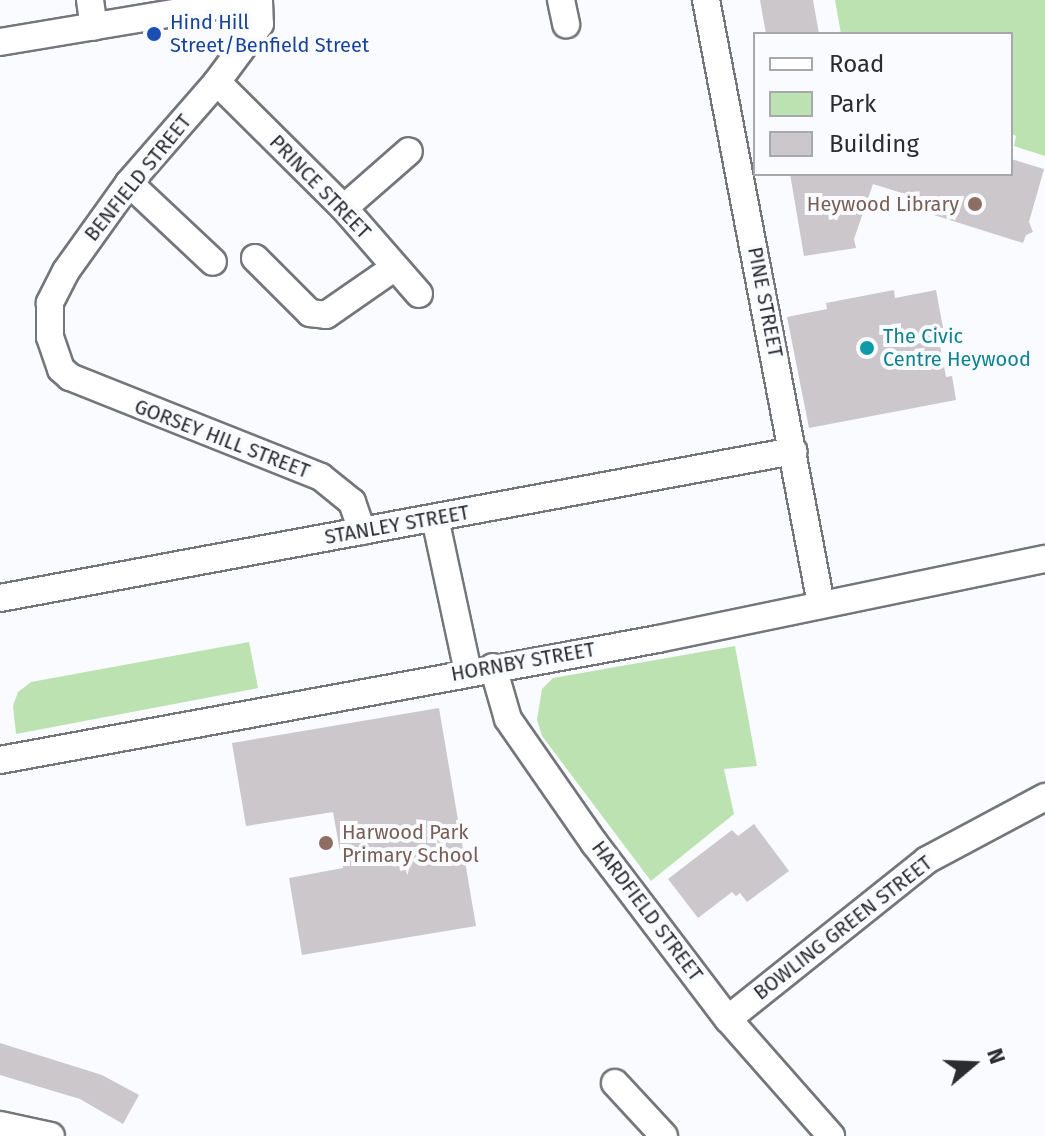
<!DOCTYPE html>
<html>
<head>
<meta charset="utf-8">
<style>
	body { margin:0 }
	#map { position:relative; width:1045px; height:1136px; overflow:hidden; background:#f9fbfe; font-family:"Fira Sans",sans-serif }
	div>[style] { position:absolute }
	[style*='--x'] { left:calc(var(--x)*1px); top:calc(var(--y)*1px); width:calc(var(--w)*1px); rotate:calc(var(--a)*1deg) }
	.green>* { inset:0; background:#bde2b1 }
	.building>* { inset:0; background:#ccc7cb }
	.roads { filter:drop-shadow(2px 0 #74767b) drop-shadow(-2px 0 #74767b) drop-shadow(0 2px #74767b) drop-shadow(0 -2px #74767b) }
	.minor>* { height:26px; margin:-13px; padding:0 13px; transform-origin:13px; border-radius:13px; background:#fff }
	.dots>* { width:22px; height:22px; translate:-50% -50%; box-sizing:border-box; border:4px solid #f9fbfe; border-radius:50% }
	span { translate:-50% -50%; white-space:nowrap; text-align:center; line-height:1.15; -webkit-text-stroke:8px #f9fbfe; paint-order:stroke }
	.transit-label { font-size:20px; color:#164399 }
	.left { translate:0 -50%; text-align:left }
	.street-label { font-size:20px; color:#2b2c2e }
	.education-label { font-size:20px; color:#785e54 }
	.right { translate:-100% -50%; text-align:right }
	.culture-label { font-size:20px; color:#0d838f }
	.legend { position:absolute; left:753px; top:32px; width:260px; height:144px; box-sizing:border-box; background:#f9fbfe; border:2px solid #a7a8ab; margin:0; padding:10px 14px; list-style:none; font-size:24px; color:#2b2c2e }
	.legend li { display:flex; align-items:center; gap:16px; height:40px }
	.legend b { width:40px; border:2px solid #a7a8ab }
	.north { position:absolute; left:933px; top:1024px; width:80px; height:80px; -webkit-text-stroke:6px #f9fbfe; paint-order:stroke; rotate:71deg; font-size:22px; font-weight:700; line-height:32px; text-align:center; color:#2b2c2e }
	.north::after { content:''; display:block; margin:auto; width:28px; height:36px; background:#2b2c2e; clip-path:polygon(50% 0,100% 100%,50% 72%,0 100%) }
</style>
</head>
<body>
<div id="map">
	<div class="green">
		<i style="clip-path:polygon(835px 0,1045px 0,1045px 156px,1014px 146px,1016px 136px,1011px 134px,1011px 34px,841px 34px)"></i>
		<i style="clip-path:polygon(249px 642px,258px 688px,16px 734px,13px 706px,18px 692px,31px 682px)"></i>
		<i style="clip-path:polygon(735px 646px,757px 766px,724px 769px,734px 814px,651px 881px,542px 736px,537px 720px,542px 689px,553px 678px)"></i>
	</div>
	<div class="building">
		<i style="clip-path:polygon(760px 0,813px 0,819px 34px,766px 34px)"></i>
		<i style="clip-path:polygon(1011px 159px,1044px 169px,1029px 222px,1033px 232px,1026px 235px,1023px 243px,915px 209px,918px 198px,873px 184px,854px 239px,856px 248px,804px 256px,790px 174px,1011px 174px)"></i>
		<i style="clip-path:polygon(894px 290px,895px 298px,936px 290px,944px 333px,938px 334px,946px 377px,952px 376px,956px 400px,809px 428px,787px 317px,827px 309px,826px 303px)"></i>
		<i style="clip-path:polygon(439px 708px,476px 926px,302px 955px,289px 878px,343px 868px,333px 812px,246px 826px,232px 743px)"></i>
		<i style="clip-path:polygon(754px 824px,789px 871px,747px 902px,740px 893px,736px 896px,732px 892px,698px 918px,668px 879px,732px 830px,738px 836px)"></i>
		<i style="clip-path:polygon(0 1043px,102px 1075px,139px 1095px,123px 1124px,80px 1099px,0 1075px)"></i>
	</div>
	<div class="roads">
		<div class="minor">
			<i style="--x:90;--y:0;--w:27;--a:82"></i>
			<i style="--x:259;--y:0;--w:24;--a:88"></i>
			<i style="--x:260;--y:24;--w:72;--a:126.6"></i>
			<i style="--x:217;--y:82;--w:134;--a:131.1"></i>
			<i style="--x:129;--y:183;--w:108;--a:125.6"></i>
			<i style="--x:66;--y:271;--w:36;--a:117"></i>
			<i style="--x:50;--y:303;--w:34;--a:90"></i>
			<i style="--x:50;--y:337;--w:34;--a:71"></i>
			<i style="--x:61;--y:369;--w:12;--a:42"></i>
			<i style="--x:70;--y:377;--w:270;--a:21.7"></i>
			<i style="--x:321;--y:477;--w:40;--a:39"></i>
			<i style="--x:352;--y:502;--w:31;--a:71"></i>
			<i style="--x:561;--y:0;--w:25;--a:78"></i>
			<i style="--x:706;--y:0;--w:615;--a:79.22"></i>
			<i style="--x:0;--y:42;--w:254;--a:-9.5"></i>
			<i style="--x:217;--y:82;--w:179;--a:44.8"></i>
			<i style="--x:344;--y:208;--w:114;--a:48.9"></i>
			<i style="--x:129;--y:183;--w:115;--a:43.2"></i>
			<i style="--x:344;--y:208;--w:86;--a:-41.2"></i>
			<i style="--x:255;--y:258;--w:78;--a:45"></i>
			<i style="--x:310;--y:313;--w:16;--a:7"></i>
			<i style="--x:326;--y:315;--w:84;--a:-34.8"></i>
			<i style="--x:435;--y:518;--w:157;--a:77.9"></i>
			<i style="--x:0;--y:598;--w:807;--a:-10.5"></i>
			<i style="--x:493;--y:667;--w:54;--a:73.9"></i>
			<i style="--x:508;--y:719;--w:152;--a:55.2"></i>
			<i style="--x:595;--y:844;--w:220;--a:52.8"></i>
			<i style="--x:728;--y:1019;--w:156;--a:48.6"></i>
			<i style="--x:0;--y:760;--w:669;--a:-10.42"></i>
			<i style="--x:658;--y:639;--w:395;--a:-11.7"></i>
			<i style="--x:728;--y:1019;--w:255;--a:-38.6"></i>
			<i style="--x:927;--y:860;--w:134;--a:-28.1"></i>
			<i style="--x:615;--y:1083;--w:72;--a:47.2"></i>
			<i style="--x:0;--y:1125;--w:52;--a:12.2"></i>
		</div>
	</div>
	<div class="dots">
		<i style="left:154px;top:34px;background:#1a4fb4"></i>
		<i style="left:975px;top:204px;background:#8d6e63"></i>
		<i style="left:867px;top:348px;background:#0f9aa8"></i>
		<i style="left:326px;top:843px;background:#8d6e63"></i>
	</div>
	<div class="transit-label">
		<span class="left" style="left:170px;top:34px">Hind Hill<br>Street/Benfield Street</span>
	</div>
	<div class="street-label">
		<span style="left:138px;top:178px;rotate:-51deg">BENFIELD STREET</span>
		<span style="left:320px;top:187px;rotate:46deg">PRINCE STREET</span>
		<span style="left:765px;top:302px;rotate:79deg">PINE STREET</span>
		<span style="left:222px;top:439px;rotate:21deg">GORSEY HILL STREET</span>
		<span style="left:397px;top:525px;rotate:-10deg">STANLEY STREET</span>
		<span style="left:523px;top:662px;rotate:-10deg">HORNBY STREET</span>
		<span style="left:647px;top:911px;rotate:53deg">HARDFIELD STREET</span>
		<span style="left:843px;top:928px;rotate:-38deg">BOWLING GREEN STREET</span>
	</div>
	<div class="education-label">
		<span class="right" style="left:959px;top:204px">Heywood Library</span>
		<span class="left" style="left:342px;top:844px">Harwood Park<br>Primary School</span>
	</div>
	<div class="culture-label">
		<span class="left" style="left:883px;top:348px">The Civic<br>Centre Heywood</span>
	</div>
	<ul class="legend">
	<li><b style="height:10px;background:#fff"></b>Road</li>
	<li><b style="height:22px;background:#bde2b1"></b>Park</li>
	<li><b style="height:22px;background:#ccc7cb"></b>Building</li>
	</ul>
	<div class="north">N</div>
</div>
</body>
</html>
